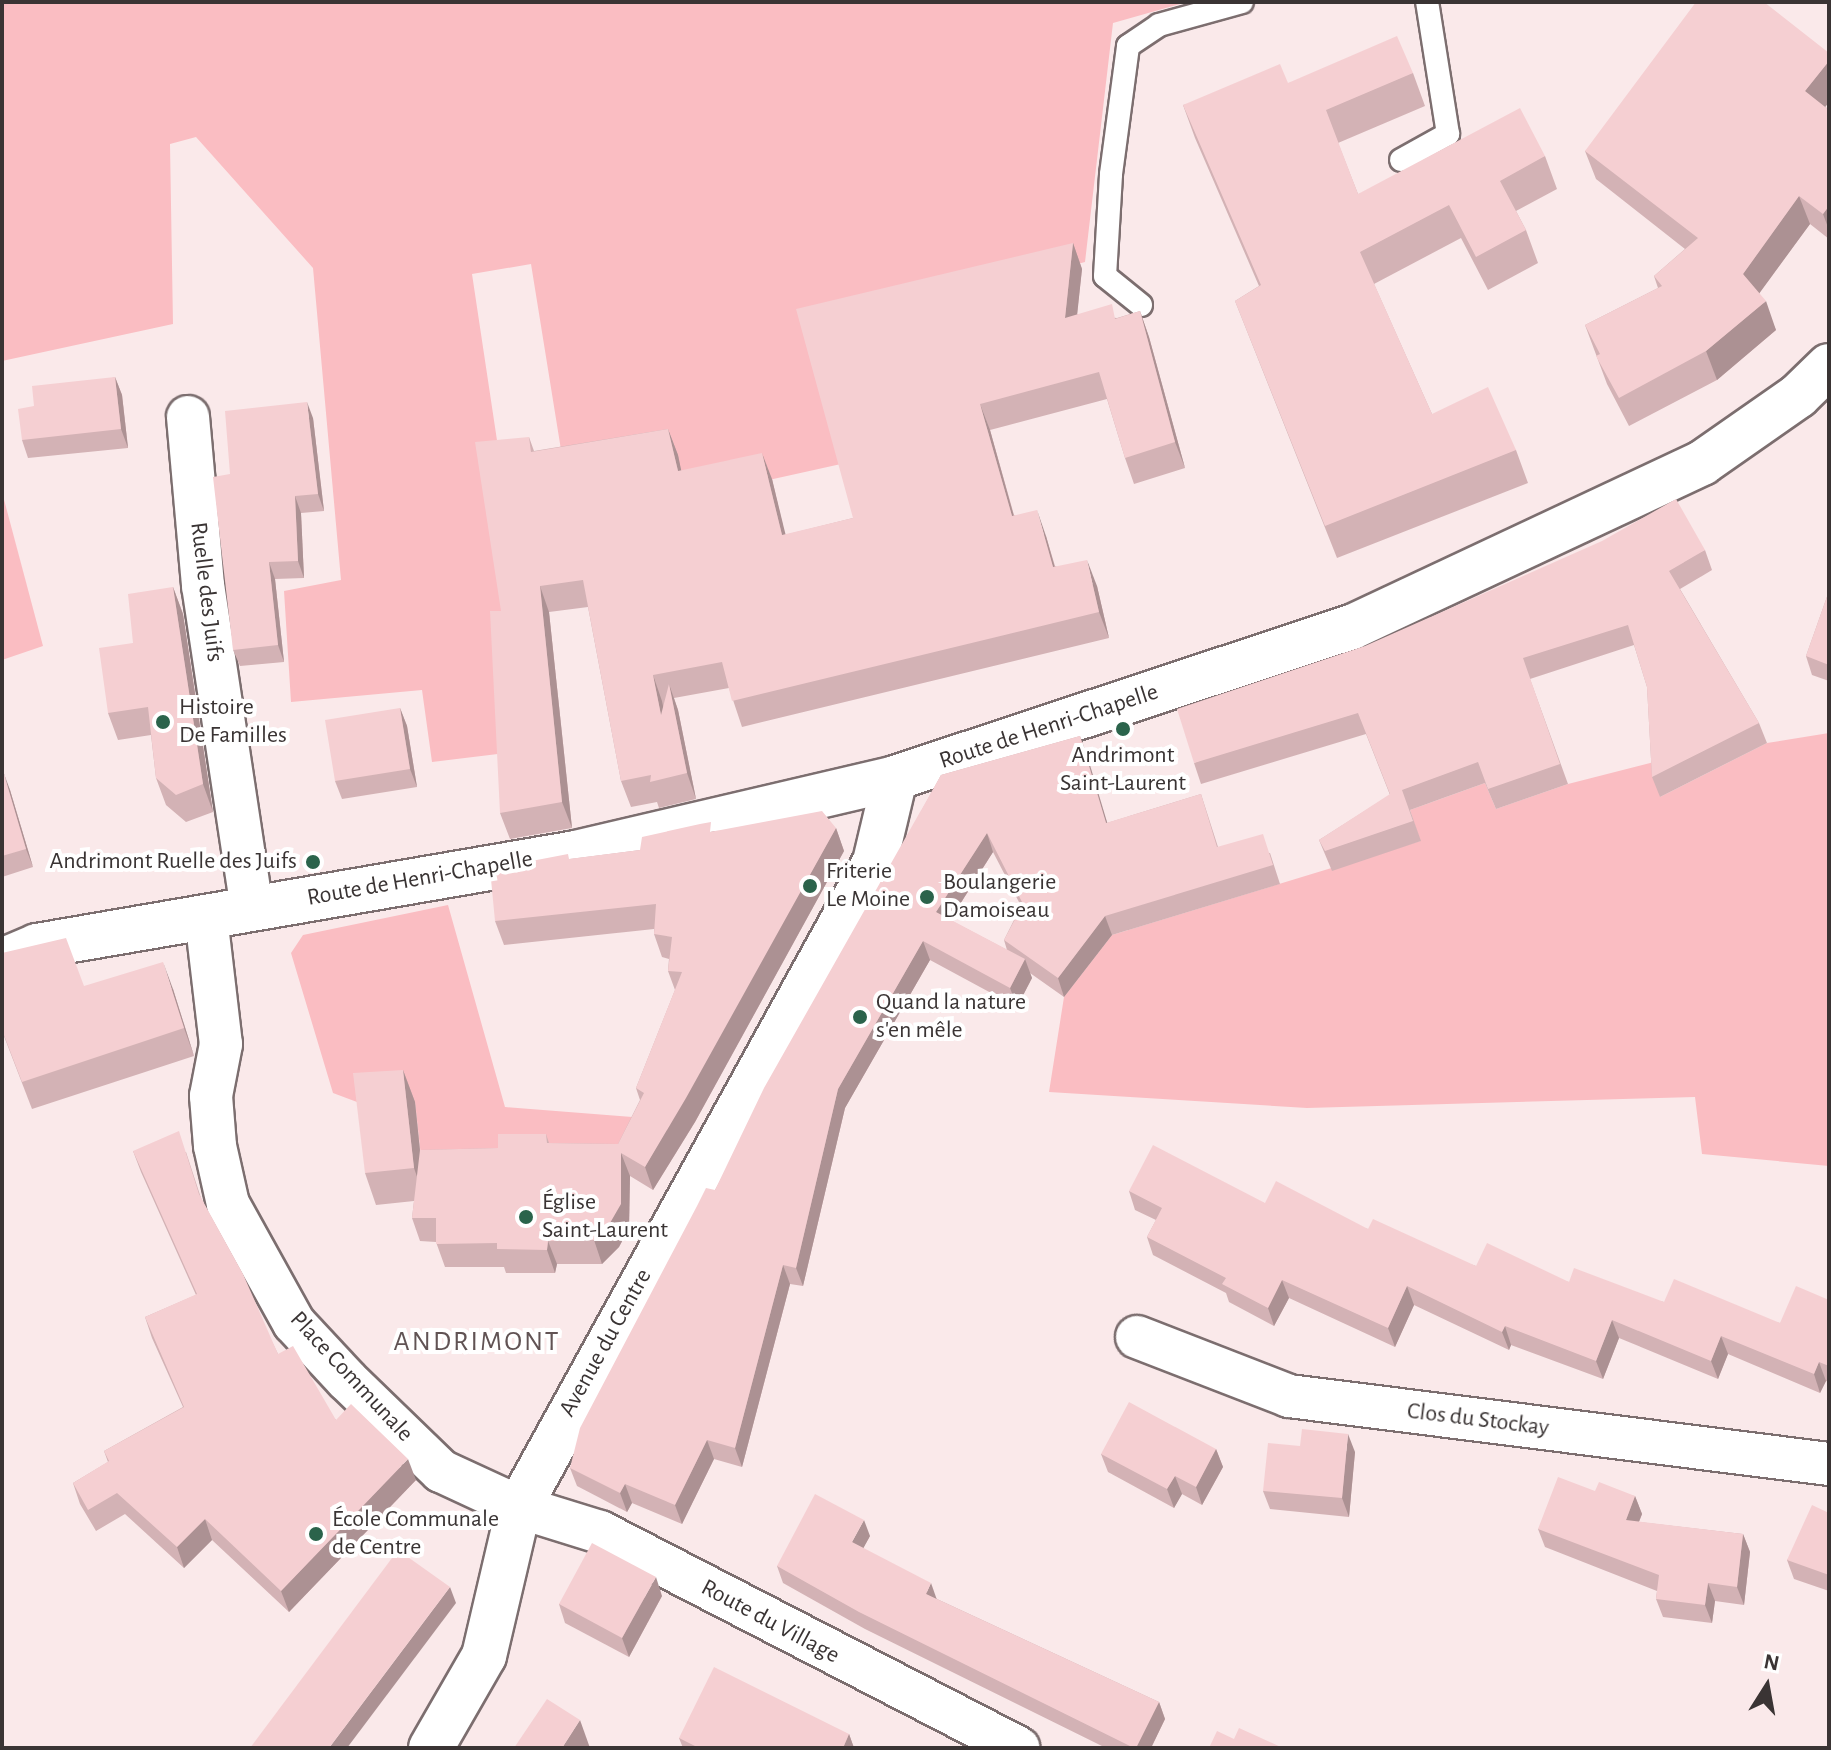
<!DOCTYPE html>
<html>
<head>
<meta charset="utf-8">
<style>
	body { margin:0 }
	#map { position:relative; width:1831px; height:1750px; overflow:hidden; background:#fae9ea; font-family:"Alegreya Sans",sans-serif }
	div>[style] { position:absolute }
	[style*='--x'] { left:calc(var(--x)*1px); top:calc(var(--y)*1px); width:calc(var(--w)*1px); rotate:calc(var(--a)*1deg) }
	.green>* { inset:0; background:#fabdc2 }
	.roads { filter:drop-shadow(2px 0 #7c6e6f) drop-shadow(-2px 0 #7c6e6f) drop-shadow(0 2px #7c6e6f) drop-shadow(0 -2px #7c6e6f) }
	.lane>* { height:22px; margin:-11px; padding:0 11px; transform-origin:11px; border-radius:11px; background:#fff }
	.street>* { height:42px; margin:-21px; padding:0 21px; transform-origin:21px; border-radius:21px; background:#fff }
	.secondary>* { height:44px; margin:-22px; padding:0 22px; transform-origin:22px; border-radius:22px; background:#fff }
	.wall>* { inset:0; background:#d3b2b5 }
	.shaded-wall>* { inset:0; background:#ac9193 }
	.building>* { inset:0; background:#f5cfd2 }
	.dots>* { width:22px; height:22px; translate:-50% -50%; box-sizing:border-box; border:4px solid #fff; border-radius:50% }
	span { translate:-50% -50%; white-space:nowrap; text-align:center; line-height:1.15; -webkit-text-stroke:8px #fff; paint-order:stroke }
	.street-label { font-size:24px; color:#3a3434 }
	.poi-label { font-size:24px; color:#3a3434 }
	.left { translate:0 -50%; text-align:left }
	.right { translate:-100% -50%; text-align:right }
	.quarter-label { font-size:28px; color:#615354; letter-spacing:2px }
	.frame { position:absolute; inset:0; border:4px solid #3a3434; pointer-events:none }
	.north { position:absolute; left:1727px; top:1646px; width:80px; height:80px; -webkit-text-stroke:6px #fff; paint-order:stroke; rotate:11deg; font-size:22px; font-weight:700; line-height:32px; text-align:center; color:#3a3434 }
	.north::after { content:''; display:block; margin:auto; width:28px; height:36px; background:#3a3434; clip-path:polygon(50% 0,100% 100%,50% 72%,0 100%) }
</style>
</head>
<body>
<div id="map">
	<div class="green">
		<i style="clip-path:polygon(2px 2px,1187px 2px,1113px 23px,1085px 262px,805px 336px,841px 464px,687px 498px,562px 456px,531px 264px,472px 274px,501px 467px,510px 637px,506px 753px,432px 762px,422px 690px,291px 702px,284px 591px,341px 580px,313px 268px,196px 137px,170px 144px,173px 324px,2px 361px)"></i>
		<i style="clip-path:polygon(2px 492px,43px 646px,2px 660px)"></i>
		<i style="clip-path:polygon(1829px 733px,1829px 1166px,1702px 1154px,1695px 1097px,1307px 1108px,1049px 1092px,1064px 997px,1112px 935px,1420px 841px,1410px 810px,1485px 783px,1496px 809px,1568px 784px,1658px 761px,1660px 797px,1767px 743px)"></i>
		<i style="clip-path:polygon(448px 905px,505px 1107px,645px 1118px,618px 1165px,425px 1193px,415px 1102px,365px 1105px,333px 1093px,291px 953px,303px 935px)"></i>
	</div>
	<div class="roads">
		<div class="lane">
			<i style="--x:1401;--y:160;--w:54;--a:-29"></i>
			<i style="--x:1448;--y:134;--w:134;--a:-99"></i>
			<i style="--x:1141;--y:305;--w:46;--a:-141.1"></i>
			<i style="--x:1105;--y:276;--w:102;--a:-86.6"></i>
			<i style="--x:1111;--y:174;--w:129;--a:-82.4"></i>
			<i style="--x:1128;--y:46;--w:37;--a:-34"></i>
			<i style="--x:1159;--y:25;--w:86;--a:-15.5"></i>
		</div>
		<div class="street">
			<i style="--x:188;--y:417;--w:169;--a:84.9"></i>
			<i style="--x:203;--y:585;--w:327;--a:81.4"></i>
			<i style="--x:206;--y:917;--w:128;--a:83.3"></i>
			<i style="--x:221;--y:1044;--w:53;--a:100.9"></i>
			<i style="--x:211;--y:1096;--w:50;--a:85.4"></i>
			<i style="--x:215;--y:1146;--w:59;--a:77.4"></i>
			<i style="--x:228;--y:1204;--w:136;--a:61"></i>
			<i style="--x:294;--y:1323;--w:78;--a:47.1"></i>
			<i style="--x:347;--y:1380;--w:131;--a:44.1"></i>
			<i style="--x:441;--y:1471;--w:86;--a:24.8"></i>
			<i style="--x:519;--y:1507;--w:85;--a:17.2"></i>
			<i style="--x:600;--y:1532;--w:471;--a:27.3"></i>
			<i style="--x:1137;--y:1337;--w:163;--a:21.2"></i>
			<i style="--x:1289;--y:1396;--w:544;--a:7.18"></i>
		</div>
		<div class="secondary">
			<i style="--x:2;--y:961;--w:38;--a:-23"></i>
			<i style="--x:37;--y:946;--w:547;--a:-9.79"></i>
			<i style="--x:576;--y:853;--w:328;--a:-13.2"></i>
			<i style="--x:895;--y:778;--w:481;--a:-18.3"></i>
			<i style="--x:1352;--y:627;--w:387;--a:-25.1"></i>
			<i style="--x:1702;--y:463;--w:117;--a:-34.9"></i>
			<i style="--x:1798;--y:396;--w:43;--a:-44.1"></i>
			<i style="--x:431;--y:1748;--w:106;--a:-60.1"></i>
			<i style="--x:484;--y:1656;--w:153;--a:-76.8"></i>
			<i style="--x:519;--y:1507;--w:737;--a:-61.1"></i>
			<i style="--x:875;--y:862;--w:86;--a:-76.6"></i>
		</div>
	</div>
	<div class="wall">
		<i style="clip-path:polygon(1829px 53px,1829px 102px,1825px 107px,1829px 109px,1829px 239px,1810px 224px,1759px 293px,1776px 330px,1717px 380px,1629px 426px,1607px 384px,1585px 325px,1658px 288px,1654px 276px,1685px 249px,1596px 179px,1585px 151px)"></i>
		<i style="clip-path:polygon(1413px 73px,1425px 106px,1338px 143px,1358px 194px,1545px 156px,1557px 189px,1516px 211px,1526px 230px,1538px 263px,1488px 290px,1461px 238px,1374px 284px,1432px 414px,1516px 450px,1528px 483px,1337px 558px,1235px 301px,1259px 286px,1195px 138px,1183px 105px,1288px 83px)"></i>
		<i style="clip-path:polygon(1073px 243px,1082px 269px,1077px 314px,1117px 318px,1140px 311px,1149px 337px,1185px 468px,1134px 484px,1125px 458px,1107px 399px,990px 430px,1014px 515px,1046px 536px,1055px 566px,1097px 586px,1109px 638px,742px 727px,729px 688px,674px 698px,678px 710px,696px 799px,659px 808px,657px 802px,631px 807px,621px 781px,588px 607px,549px 612px,572px 828px,510px 839px,500px 813px,501px 611px,529px 437px,534px 451px,668px 429px,678px 455px,681px 471px,772px 479px,785px 535px,853px 518px)"></i>
		<i style="clip-path:polygon(115px 377px,122px 395px,128px 448px,28px 458px,22px 440px,34px 406px)"></i>
		<i style="clip-path:polygon(313px 418px,324px 511px,301px 513px,304px 578px,275px 579px,284px 662px,240px 666px,233px 650px,230px 474px)"></i>
		<i style="clip-path:polygon(1705px 550px,1712px 570px,1680px 589px,1759px 723px,1767px 743px,1660px 797px,1652px 777px,1647px 687px,1634px 645px,1530px 679px,1568px 784px,1496px 809px,1485px 783px,1410px 810px,1421px 841px,1332px 871px,1319px 840px,1390px 795px,1366px 734px,1201px 784px,1194px 763px)"></i>
		<i style="clip-path:polygon(173px 587px,183px 614px,213px 812px,186px 822px,166px 805px,156px 778px,151px 735px,118px 740px,108px 713px,133px 643px)"></i>
		<i style="clip-path:polygon(1829px 591px,1829px 681px,1812px 675px,1806px 656px)"></i>
		<i style="clip-path:polygon(400px 708px,407px 726px,417px 787px,342px 799px,335px 781px)"></i>
		<i style="clip-path:polygon(evenodd,1080px 736px,1107px 823px,1201px 794px,1218px 847px,1270px 853px,1280px 884px,1112px 935px,1064px 997px,1030px 973px,1032px 978px,1017px 1007px,930px 960px,845px 1108px,803px 1286px,790px 1284px,742px 1467px,714px 1459px,682px 1524px,632px 1503px,627px 1512px,577px 1486px,570px 1468px,715px 1190px,941px 775px,1080px 736px,993px 852px,1021px 906px,1004px 940px,1007px 950px,950px 920px,993px 852px)"></i>
		<i style="clip-path:polygon(2px 772px,10px 790px,33px 867px,2px 877px)"></i>
		<i style="clip-path:polygon(836px 828px,844px 851px,695px 1122px,653px 1190px,630px 1176px,629px 1228px,619px 1247px,602px 1264px,557px 1264px,555px 1273px,506px 1273px,504px 1267px,445px 1267px,436px 1242px,420px 1241px,412px 1218px,414px 1201px,376px 1205px,365px 1173px,403px 1070px,415px 1102px,420px 1150px,498px 1148px,546px 1134px,549px 1143px,618px 1144px,640px 1100px,636px 1088px,675px 990px,668px 971px,669px 959px,662px 957px,654px 934px,654px 929px,504px 945px,495px 921px,570px 859px,640px 850px,714px 831px)"></i>
		<i style="clip-path:polygon(84px 986px,173px 989px,194px 1056px,32px 1109px,2px 1031px)"></i>
		<i style="clip-path:polygon(133px 1151px,186px 1152px,201px 1198px,278px 1354px,336px 1420px,416px 1480px,289px 1612px,212px 1540px,184px 1568px,125px 1514px,96px 1531px,80px 1504px,73px 1483px,108px 1462px,104px 1451px,183px 1407px,152px 1338px,145px 1317px,196px 1295px,141px 1172px)"></i>
		<i style="clip-path:polygon(1129px 1191px,1265px 1203px,1368px 1229px,1476px 1266px,1569px 1282px,1664px 1302px,1780px 1323px,1829px 1300px,1829px 1382px,1826px 1381px,1820px 1393px,1728px 1354px,1718px 1379px,1619px 1338px,1603px 1379px,1511px 1345px,1509px 1350px,1414px 1305px,1395px 1347px,1289px 1298px,1274px 1326px,1229px 1302px,1226px 1293px,1153px 1255px,1147px 1237px,1156px 1220px,1135px 1210px)"></i>
		<i style="clip-path:polygon(1300px 1446px,1355px 1452px,1349px 1517px,1270px 1509px,1263px 1491px)"></i>
		<i style="clip-path:polygon(1216px 1449px,1223px 1467px,1202px 1505px,1182px 1494px,1174px 1508px,1108px 1472px,1101px 1454px)"></i>
		<i style="clip-path:polygon(1595px 1491px,1635px 1496px,1642px 1514px,1639px 1522px,1743px 1534px,1750px 1552px,1744px 1605px,1715px 1601px,1712px 1623px,1663px 1617px,1656px 1599px,1657px 1591px,1545px 1547px,1538px 1529px)"></i>
		<i style="clip-path:polygon(1829px 1513px,1829px 1591px,1794px 1579px,1787px 1560px)"></i>
		<i style="clip-path:polygon(870px 1536px,863px 1548px,937px 1599px,1159px 1702px,1165px 1719px,1151px 1748px,1106px 1748px,865px 1629px,783px 1583px,777px 1566px)"></i>
		<i style="clip-path:polygon(662px 1596px,629px 1657px,565px 1623px,559px 1604px)"></i>
		<i style="clip-path:polygon(849px 1734px,854px 1748px,683px 1748px,679px 1738px)"></i>
	</div>
	<div class="shaded-wall">
		<i style="clip-path:polygon(1829px 61px,1829px 102px,1815px 120px,1805px 91px)"></i>
		<i style="clip-path:polygon(1799px 196px,1810px 224px,1753px 302px,1743px 274px)"></i>
		<i style="clip-path:polygon(1829px 206px,1829px 230px,1823px 214px)"></i>
		<i style="clip-path:polygon(1073px 243px,1082px 269px,1074px 344px,1065px 318px)"></i>
		<i style="clip-path:polygon(1766px 301px,1776px 330px,1717px 380px,1706px 351px)"></i>
		<i style="clip-path:polygon(1140px 311px,1149px 337px,1185px 468px,1175px 442px)"></i>
		<i style="clip-path:polygon(115px 377px,122px 395px,128px 448px,121px 429px)"></i>
		<i style="clip-path:polygon(307px 402px,313px 418px,324px 511px,318px 494px)"></i>
		<i style="clip-path:polygon(980px 404px,990px 430px,1021px 542px,1012px 516px)"></i>
		<i style="clip-path:polygon(668px 429px,678px 455px,687px 498px,678px 471px)"></i>
		<i style="clip-path:polygon(762px 453px,772px 479px,792px 561px,782px 535px)"></i>
		<i style="clip-path:polygon(295px 496px,301px 513px,304px 578px,298px 561px)"></i>
		<i style="clip-path:polygon(1037px 510px,1046px 536px,1062px 593px,1053px 567px)"></i>
		<i style="clip-path:polygon(1087px 560px,1097px 586px,1109px 638px,1099px 612px)"></i>
		<i style="clip-path:polygon(269px 562px,275px 579px,284px 662px,278px 645px)"></i>
		<i style="clip-path:polygon(540px 586px,549px 612px,572px 828px,562px 802px)"></i>
		<i style="clip-path:polygon(173px 587px,183px 614px,213px 812px,203px 784px)"></i>
		<i style="clip-path:polygon(653px 675px,662px 701px,670px 741px,661px 715px)"></i>
		<i style="clip-path:polygon(669px 684px,678px 710px,696px 799px,687px 773px)"></i>
		<i style="clip-path:polygon(400px 708px,407px 726px,417px 787px,410px 769px)"></i>
		<i style="clip-path:polygon(1080px 736px,1087px 755px,1113px 842px,1106px 823px)"></i>
		<i style="clip-path:polygon(3px 771px,10px 790px,33px 867px,26px 849px)"></i>
		<i style="clip-path:polygon(836px 828px,844px 851px,695px 1122px,653px 1190px,645px 1167px)"></i>
		<i style="clip-path:polygon(987px 833px,993px 852px,943px 931px,936px 912px)"></i>
		<i style="clip-path:polygon(1105px 916px,1112px 935px,1064px 997px,1058px 978px)"></i>
		<i style="clip-path:polygon(923px 941px,930px 960px,845px 1108px,803px 1286px,796px 1268px,838px 1089px)"></i>
		<i style="clip-path:polygon(1025px 959px,1032px 978px,1017px 1007px,1010px 988px)"></i>
		<i style="clip-path:polygon(163px 962px,173px 989px,194px 1056px,184px 1028px)"></i>
		<i style="clip-path:polygon(403px 1070px,415px 1102px,425px 1200px,414px 1168px)"></i>
		<i style="clip-path:polygon(621px 1153px,630px 1176px,629px 1228px,619px 1247px,602px 1264px,594px 1240px)"></i>
		<i style="clip-path:polygon(548px 1241px,557px 1264px,555px 1273px,547px 1250px)"></i>
		<i style="clip-path:polygon(783px 1265px,790px 1284px,742px 1467px,735px 1448px)"></i>
		<i style="clip-path:polygon(1282px 1280px,1289px 1298px,1274px 1326px,1268px 1308px)"></i>
		<i style="clip-path:polygon(1407px 1286px,1414px 1305px,1395px 1347px,1388px 1328px)"></i>
		<i style="clip-path:polygon(1612px 1320px,1619px 1338px,1603px 1379px,1596px 1361px)"></i>
		<i style="clip-path:polygon(1505px 1326px,1511px 1345px,1509px 1350px,1502px 1332px)"></i>
		<i style="clip-path:polygon(1721px 1336px,1728px 1354px,1718px 1379px,1711px 1361px)"></i>
		<i style="clip-path:polygon(1819px 1362px,1826px 1381px,1820px 1393px,1814px 1374px)"></i>
		<i style="clip-path:polygon(1348px 1434px,1355px 1452px,1349px 1517px,1342px 1498px)"></i>
		<i style="clip-path:polygon(707px 1440px,714px 1459px,682px 1524px,675px 1505px)"></i>
		<i style="clip-path:polygon(1216px 1449px,1223px 1467px,1202px 1505px,1196px 1487px)"></i>
		<i style="clip-path:polygon(408px 1459px,416px 1480px,289px 1612px,281px 1591px)"></i>
		<i style="clip-path:polygon(1175px 1476px,1182px 1494px,1174px 1508px,1167px 1489px)"></i>
		<i style="clip-path:polygon(625px 1484px,632px 1503px,627px 1512px,620px 1493px)"></i>
		<i style="clip-path:polygon(1635px 1496px,1642px 1514px,1632px 1539px,1626px 1520px)"></i>
		<i style="clip-path:polygon(205px 1519px,212px 1540px,184px 1568px,177px 1547px)"></i>
		<i style="clip-path:polygon(864px 1520px,870px 1536px,858px 1558px,852px 1542px)"></i>
		<i style="clip-path:polygon(1743px 1534px,1750px 1552px,1744px 1605px,1737px 1587px)"></i>
		<i style="clip-path:polygon(656px 1577px,662px 1596px,629px 1657px,622px 1638px)"></i>
		<i style="clip-path:polygon(931px 1583px,937px 1600px,926px 1594px)"></i>
		<i style="clip-path:polygon(1708px 1583px,1715px 1601px,1712px 1623px,1705px 1605px)"></i>
		<i style="clip-path:polygon(450px 1587px,456px 1603px,347px 1748px,329px 1748px)"></i>
		<i style="clip-path:polygon(1159px 1702px,1165px 1719px,1151px 1748px,1136px 1748px)"></i>
		<i style="clip-path:polygon(580px 1720px,590px 1748px,562px 1748px)"></i>
		<i style="clip-path:polygon(849px 1734px,854px 1748px,843px 1748px)"></i>
	</div>
	<div class="building">
		<i style="clip-path:polygon(1696px 2px,1764px 2px,1829px 53px,1829px 61px,1805px 91px,1829px 110px,1829px 206px,1823px 214px,1799px 196px,1743px 274px,1766px 301px,1706px 351px,1619px 398px,1596px 356px,1600px 354px,1585px 325px,1662px 286px,1654px 276px,1698px 238px,1585px 151px)"></i>
		<i style="clip-path:polygon(1397px 36px,1413px 73px,1326px 110px,1358px 194px,1520px 108px,1545px 156px,1500px 181px,1526px 230px,1476px 257px,1449px 205px,1360px 252px,1432px 414px,1488px 387px,1516px 450px,1325px 526px,1235px 301px,1261px 285px,1183px 105px,1280px 64px,1288px 83px)"></i>
		<i style="clip-path:polygon(1073px 243px,1065px 318px,1112px 304px,1115px 319px,1140px 311px,1175px 442px,1125px 458px,1099px 372px,980px 404px,1012px 516px,1037px 510px,1053px 567px,1087px 560px,1099px 612px,732px 701px,722px 662px,653px 675px,661px 715px,669px 684px,687px 773px,650px 782px,651px 775px,621px 781px,583px 580px,540px 586px,562px 802px,500px 813px,490px 611px,501px 611px,475px 442px,529px 437px,531px 452px,668px 429px,678px 471px,762px 453px,782px 535px,853px 518px,796px 309px)"></i>
		<i style="clip-path:polygon(115px 377px,121px 429px,22px 440px,18px 409px,34px 406px,32px 386px)"></i>
		<i style="clip-path:polygon(307px 402px,318px 494px,295px 496px,298px 561px,269px 562px,278px 645px,233px 650px,213px 477px,230px 474px,225px 411px)"></i>
		<i style="clip-path:polygon(1676px 499px,1705px 550px,1669px 571px,1759px 723px,1652px 777px,1647px 687px,1628px 625px,1523px 658px,1560px 764px,1488px 789px,1478px 762px,1402px 790px,1413px 821px,1325px 851px,1319px 840px,1390px 794px,1358px 713px,1194px 763px,1177px 709px,1365px 646px,1602px 541px)"></i>
		<i style="clip-path:polygon(173px 587px,203px 784px,176px 795px,156px 778px,148px 707px,108px 713px,99px 648px,133px 643px,128px 594px)"></i>
		<i style="clip-path:polygon(1829px 591px,1829px 665px,1806px 656px)"></i>
		<i style="clip-path:polygon(400px 708px,410px 769px,335px 781px,325px 720px)"></i>
		<i style="clip-path:polygon(1080px 736px,1106px 823px,1201px 794px,1217px 847px,1263px 834px,1273px 865px,1105px 916px,1058px 978px,1004px 940px,1023px 904px,987px 833px,936px 912px,1025px 959px,1010px 988px,923px 941px,838px 1089px,796px 1268px,783px 1265px,735px 1448px,707px 1440px,675px 1505px,625px 1484px,620px 1493px,570px 1468px,580px 1428px,697px 1206px,706px 1188px,715px 1190px,764px 1088px,941px 775px)"></i>
		<i style="clip-path:polygon(3px 771px,26px 849px,2px 856px,2px 772px)"></i>
		<i style="clip-path:polygon(822px 811px,836px 828px,686px 1098px,645px 1167px,621px 1153px,621px 1204px,610px 1223px,594px 1240px,548px 1241px,547px 1250px,497px 1249px,497px 1243px,436px 1244px,436px 1218px,412px 1218px,420px 1150px,498px 1148px,498px 1134px,546px 1134px,547px 1143px,618px 1144px,644px 1093px,636px 1088px,682px 972px,668px 971px,672px 937px,654px 934px,656px 904px,495px 921px,490px 869px,568px 854px,569px 859px,640px 850px,642px 837px,700px 824px,711px 822px,710px 832px)"></i>
		<i style="clip-path:polygon(66px 938px,84px 986px,163px 962px,184px 1028px,22px 1082px,2px 1030px,2px 953px)"></i>
		<i style="clip-path:polygon(403px 1070px,414px 1168px,365px 1173px,353px 1073px)"></i>
		<i style="clip-path:polygon(179px 1131px,199px 1194px,243px 1274px,278px 1354px,293px 1346px,336px 1420px,351px 1404px,408px 1459px,281px 1591px,205px 1519px,177px 1547px,117px 1493px,88px 1510px,73px 1483px,109px 1461px,104px 1451px,184px 1407px,145px 1317px,197px 1294px,133px 1151px)"></i>
		<i style="clip-path:polygon(1153px 1145px,1265px 1203px,1276px 1181px,1368px 1229px,1373px 1219px,1476px 1266px,1487px 1243px,1569px 1282px,1574px 1268px,1664px 1302px,1674px 1279px,1780px 1323px,1796px 1286px,1829px 1300px,1829px 1366px,1819px 1362px,1814px 1374px,1721px 1336px,1711px 1361px,1612px 1320px,1596px 1361px,1505px 1326px,1502px 1332px,1407px 1286px,1388px 1328px,1282px 1280px,1268px 1308px,1222px 1284px,1226px 1278px,1147px 1237px,1162px 1208px,1129px 1191px)"></i>
		<i style="clip-path:polygon(1129px 1402px,1216px 1449px,1196px 1487px,1175px 1476px,1167px 1489px,1101px 1454px)"></i>
		<i style="clip-path:polygon(1302px 1429px,1348px 1434px,1342px 1498px,1263px 1491px,1268px 1443px,1300px 1446px)"></i>
		<i style="clip-path:polygon(1558px 1477px,1595px 1491px,1599px 1482px,1635px 1496px,1626px 1520px,1743px 1534px,1737px 1587px,1708px 1583px,1705px 1605px,1656px 1599px,1659px 1575px,1538px 1529px)"></i>
		<i style="clip-path:polygon(815px 1494px,864px 1520px,852px 1542px,931px 1583px,926px 1594px,1159px 1702px,1136px 1748px,1134px 1748px,859px 1612px,777px 1566px)"></i>
		<i style="clip-path:polygon(1812px 1505px,1829px 1513px,1829px 1575px,1787px 1560px)"></i>
		<i style="clip-path:polygon(592px 1543px,656px 1577px,622px 1638px,559px 1604px)"></i>
		<i style="clip-path:polygon(398px 1550px,450px 1587px,329px 1748px,250px 1748px)"></i>
		<i style="clip-path:polygon(714px 1667px,849px 1734px,843px 1748px,699px 1748px,679px 1738px)"></i>
		<i style="clip-path:polygon(547px 1699px,580px 1720px,562px 1748px,514px 1748px)"></i>
		<i style="clip-path:polygon(1239px 1728px,1283px 1748px,1209px 1748px,1217px 1731px,1234px 1739px)"></i>
	</div>
	<div class="dots">
		<i style="left:163px;top:722px;background:#2b634b"></i>
		<i style="left:1123px;top:729px;background:#2b634b"></i>
		<i style="left:313px;top:862px;background:#2b634b"></i>
		<i style="left:810px;top:886px;background:#2b634b"></i>
		<i style="left:927px;top:897px;background:#2b634b"></i>
		<i style="left:860px;top:1017px;background:#2b634b"></i>
		<i style="left:526px;top:1217px;background:#2b634b"></i>
		<i style="left:316px;top:1534px;background:#2b634b"></i>
	</div>
	<div class="street-label">
		<span style="left:206px;top:592px;rotate:83deg">Ruelle des Juifs</span>
		<span style="left:1049px;top:727px;rotate:-18deg">Route de Henri-Chapelle</span>
		<span style="left:420px;top:879px;rotate:-10deg">Route de Henri-Chapelle</span>
		<span style="left:606px;top:1343px;rotate:-61deg">Avenue du Centre</span>
		<span style="left:351px;top:1377px;rotate:47deg">Place Communale</span>
		<span style="left:1478px;top:1420px;rotate:7deg">Clos du Stockay</span>
		<span style="left:770px;top:1622px;rotate:28deg">Route du Village</span>
	</div>
	<div class="poi-label">
		<span class="left" style="left:179px;top:722px">Histoire<br>De Familles</span>
		<span style="left:1123px;top:770px">Andrimont<br>Saint-Laurent</span>
		<span class="right" style="left:297px;top:862px">Andrimont Ruelle des Juifs</span>
		<span class="left" style="left:826px;top:886px">Friterie<br>Le Moine</span>
		<span class="left" style="left:943px;top:897px">Boulangerie<br>Damoiseau</span>
		<span class="left" style="left:876px;top:1017px">Quand la nature<br>s'en mêle</span>
		<span class="left" style="left:542px;top:1217px">Église<br>Saint-Laurent</span>
		<span class="left" style="left:332px;top:1534px">École Communale<br>de Centre</span>
	</div>
	<div class="quarter-label">
		<span style="left:477px;top:1342px">ANDRIMONT</span>
	</div>
	<div class="frame"></div>
	<div class="north">N</div>
</div>
</body>
</html>
